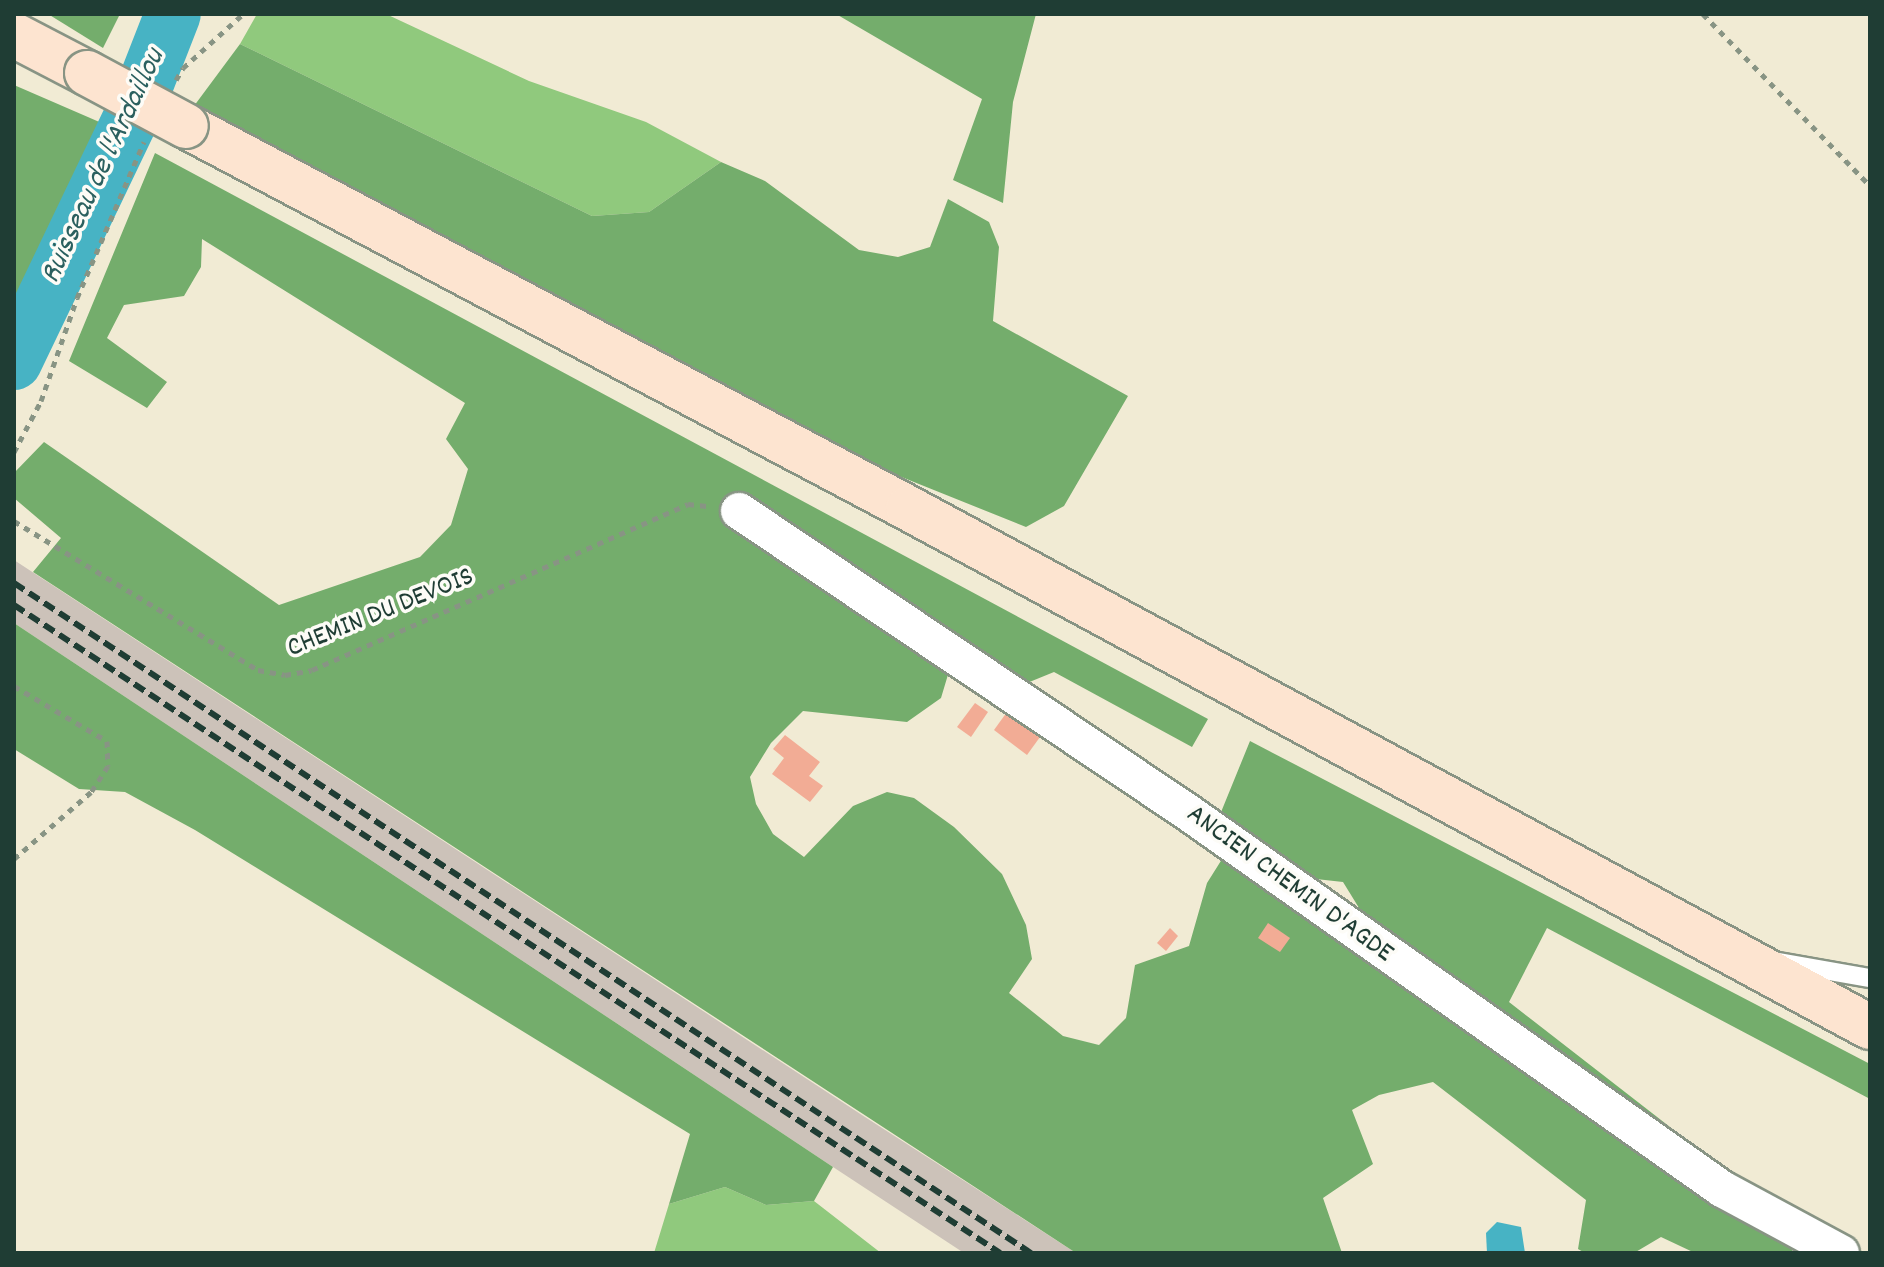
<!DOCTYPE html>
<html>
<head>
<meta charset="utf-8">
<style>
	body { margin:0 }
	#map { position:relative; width:1884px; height:1267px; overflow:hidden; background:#f1ebd4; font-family:Dekko,sans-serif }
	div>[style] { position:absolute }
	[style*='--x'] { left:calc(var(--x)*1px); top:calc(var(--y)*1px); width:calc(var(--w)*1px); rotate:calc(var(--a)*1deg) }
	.industrial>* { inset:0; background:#ccc2b9 }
	.green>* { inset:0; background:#90c97d }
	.forest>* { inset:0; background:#74ad6c }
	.water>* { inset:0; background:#47b3c4 }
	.river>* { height:56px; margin:-28px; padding:0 28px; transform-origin:28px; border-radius:28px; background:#47b3c4 }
	.building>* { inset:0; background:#f2ac95 }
	.path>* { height:5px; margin-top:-2.5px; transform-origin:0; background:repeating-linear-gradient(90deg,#889484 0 6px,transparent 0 12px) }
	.roads { filter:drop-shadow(2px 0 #889484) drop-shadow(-2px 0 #889484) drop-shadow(0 2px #889484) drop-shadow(0 -2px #889484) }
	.service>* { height:18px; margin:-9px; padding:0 9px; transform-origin:9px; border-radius:9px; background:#fff }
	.minor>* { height:36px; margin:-18px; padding:0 18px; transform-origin:18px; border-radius:18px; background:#fff }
	.secondary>* { height:44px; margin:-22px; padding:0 22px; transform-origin:22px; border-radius:22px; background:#fde4d0 }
	.rail>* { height:6px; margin-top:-3px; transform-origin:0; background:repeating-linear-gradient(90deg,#1f3d34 0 12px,transparent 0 18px) }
	.bridges { filter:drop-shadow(2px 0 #889484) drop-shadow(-2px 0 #889484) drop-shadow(0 2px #889484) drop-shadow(0 -2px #889484) }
	.secondary-bridge>* { height:44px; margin:-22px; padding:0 22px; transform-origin:22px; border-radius:22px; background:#fde4d0 }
	span { translate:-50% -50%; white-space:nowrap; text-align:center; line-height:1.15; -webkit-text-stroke:7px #fdfcf7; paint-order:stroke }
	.street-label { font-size:28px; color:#1f3d34 }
	.water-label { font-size:30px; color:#2b605f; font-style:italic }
	.frame { position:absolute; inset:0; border:16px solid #1f3d34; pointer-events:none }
</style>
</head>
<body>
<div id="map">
	<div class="industrial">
		<i style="clip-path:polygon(14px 560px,865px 1117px,1076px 1253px,964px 1253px,833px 1167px,14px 623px)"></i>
	</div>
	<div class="green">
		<i style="clip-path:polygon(257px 14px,386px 14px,529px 81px,646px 122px,721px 162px,649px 212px,592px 216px,240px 44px)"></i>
		<i style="clip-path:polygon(725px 1187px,766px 1205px,814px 1201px,881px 1253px,654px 1253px,669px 1204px)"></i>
	</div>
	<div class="forest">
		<i style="clip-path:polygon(48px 14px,120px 14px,103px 48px)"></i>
		<i style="clip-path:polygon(836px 14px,1036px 14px,1013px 102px,1003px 203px,953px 180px,982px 99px)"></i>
		<i style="clip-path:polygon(240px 44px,592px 216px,649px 212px,721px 162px,765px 181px,859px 250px,898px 257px,930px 247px,948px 199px,989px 222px,999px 247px,993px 321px,1128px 396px,1064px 506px,1026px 527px,899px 476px,194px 106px)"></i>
		<i style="clip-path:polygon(14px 85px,104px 124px,14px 322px)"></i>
		<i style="clip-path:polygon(155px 153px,1208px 719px,1192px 747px,1054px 672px,1027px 683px,959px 638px,941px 698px,907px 722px,803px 711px,771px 743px,750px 777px,756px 804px,773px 834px,804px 857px,853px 806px,887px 792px,914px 798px,954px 827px,1002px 874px,1026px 925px,1032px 959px,1009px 993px,1063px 1036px,1099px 1045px,1126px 1018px,1135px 965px,1189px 946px,1207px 883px,1224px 856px,1797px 1242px,1791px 1253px,1695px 1253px,1661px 1237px,1634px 1253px,1585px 1253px,1578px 1249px,1586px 1200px,1433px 1082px,1379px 1095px,1352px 1110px,1373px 1164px,1323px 1198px,1342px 1253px,1076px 1253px,33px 572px,61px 538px,14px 498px,14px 473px,44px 442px,279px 605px,420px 557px,451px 525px,468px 469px,446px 439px,465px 403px,202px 239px,201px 267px,184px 296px,124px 305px,107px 338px,167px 382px,147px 408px,69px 361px)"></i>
		<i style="clip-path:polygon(14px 623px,833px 1167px,814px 1201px,766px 1205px,725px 1187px,669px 1204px,690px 1134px,195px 830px,125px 792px,79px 789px,14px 749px)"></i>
		<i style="clip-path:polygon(1250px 741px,1870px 1064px,1870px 1099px,1547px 928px,1509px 1002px,1737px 1179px,1364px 916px,1343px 882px,1298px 877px,1217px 822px)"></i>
	</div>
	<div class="water">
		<i style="clip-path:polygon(1497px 1222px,1521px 1227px,1525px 1253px,1487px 1253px,1486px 1233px)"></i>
	</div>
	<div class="river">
		<i style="--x:14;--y:362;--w:289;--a:-64.4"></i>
		<i style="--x:139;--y:101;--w:93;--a:-68.7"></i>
	</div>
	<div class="building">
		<i style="clip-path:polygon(975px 703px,988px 712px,971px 737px,957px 727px)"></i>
		<i style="clip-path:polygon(1007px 712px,1040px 737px,1027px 755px,994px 730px)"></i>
		<i style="clip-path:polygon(785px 735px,820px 762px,809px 776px,823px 786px,810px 802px,772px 774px,784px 758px,773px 749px)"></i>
		<i style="clip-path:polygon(1268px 923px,1290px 938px,1280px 952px,1258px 938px)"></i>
		<i style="clip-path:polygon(1170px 928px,1178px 936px,1166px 951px,1157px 943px)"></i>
	</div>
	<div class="path">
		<i style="--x:1703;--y:14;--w:240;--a:45.8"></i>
		<i style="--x:176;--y:80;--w:14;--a:-60"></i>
		<i style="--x:183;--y:68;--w:81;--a:-42"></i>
		<i style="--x:14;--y:452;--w:58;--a:-62.1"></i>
		<i style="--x:41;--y:401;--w:109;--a:-70.7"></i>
		<i style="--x:77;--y:298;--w:170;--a:-66.8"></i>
		<i style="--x:14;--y:521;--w:286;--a:31.4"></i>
		<i style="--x:258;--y:670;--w:27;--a:10"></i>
		<i style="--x:285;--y:675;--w:27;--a:-10"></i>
		<i style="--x:312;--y:670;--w:411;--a:-23.8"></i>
		<i style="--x:688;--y:504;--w:19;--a:6"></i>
		<i style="--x:14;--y:686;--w:108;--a:30.6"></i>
		<i style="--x:107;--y:741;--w:25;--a:88"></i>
		<i style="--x:108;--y:766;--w:31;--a:123"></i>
		<i style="--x:91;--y:792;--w:102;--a:139"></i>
	</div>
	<div class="roads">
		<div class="service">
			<i style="--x:1778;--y:962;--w:93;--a:9.9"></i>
		</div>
		<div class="minor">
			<i style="--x:739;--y:511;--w:538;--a:33.87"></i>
			<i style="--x:1186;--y:811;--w:656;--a:35.19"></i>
			<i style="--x:1722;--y:1189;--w:135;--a:28.3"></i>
		</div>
		<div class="secondary">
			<i style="--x:14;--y:35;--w:82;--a:27.5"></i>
			<i style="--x:186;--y:126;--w:817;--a:27.88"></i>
			<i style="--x:908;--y:508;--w:1093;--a:28.35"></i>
		</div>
	</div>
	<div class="rail">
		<i style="--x:14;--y:583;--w:1218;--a:33.38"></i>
		<i style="--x:14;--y:605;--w:1180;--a:33.31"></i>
	</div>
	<div class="bridges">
		<div class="secondary-bridge">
			<i style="--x:87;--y:73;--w:112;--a:28.2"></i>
		</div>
	</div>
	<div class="street-label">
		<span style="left:381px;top:614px;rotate:-22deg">CHEMIN DU DEVOIS</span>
		<span style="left:1289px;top:885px;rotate:36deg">ANCIEN CHEMIN D'AGDE</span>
	</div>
	<div class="water-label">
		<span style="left:105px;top:167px;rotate:-65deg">Ruisseau de l'Ardaillou</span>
	</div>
	<div class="frame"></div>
</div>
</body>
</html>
